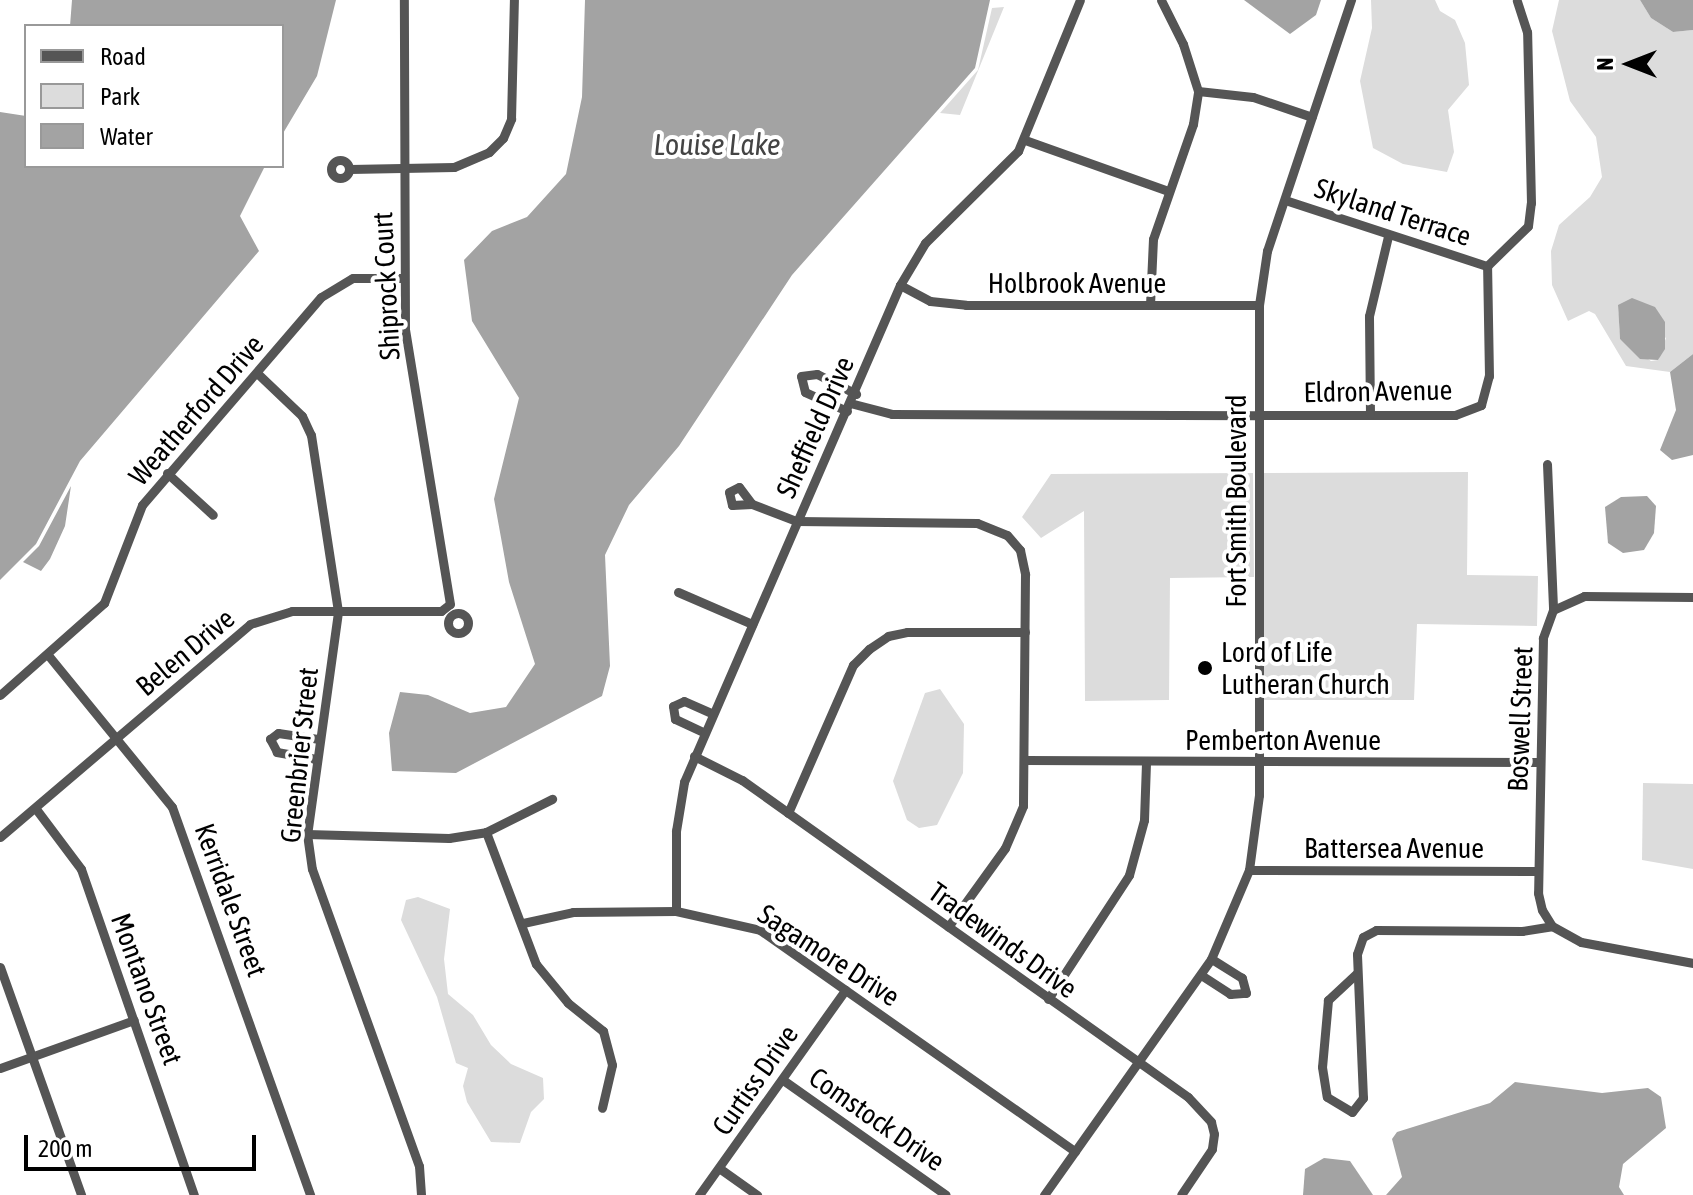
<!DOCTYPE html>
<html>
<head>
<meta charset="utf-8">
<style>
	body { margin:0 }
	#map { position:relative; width:1693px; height:1195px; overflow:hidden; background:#fff; font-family:"Asap Condensed",sans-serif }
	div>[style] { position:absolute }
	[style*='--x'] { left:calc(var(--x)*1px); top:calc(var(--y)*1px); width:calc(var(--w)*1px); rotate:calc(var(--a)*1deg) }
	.green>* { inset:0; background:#dcdcdc }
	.water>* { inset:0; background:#a3a3a3 }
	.minor>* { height:9px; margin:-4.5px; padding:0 4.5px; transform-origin:4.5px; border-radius:4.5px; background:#555 }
	.minor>.ring { margin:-4.5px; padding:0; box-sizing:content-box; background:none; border:9px solid #555; border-radius:50% }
	.dots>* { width:22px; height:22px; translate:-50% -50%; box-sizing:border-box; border:4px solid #fff; border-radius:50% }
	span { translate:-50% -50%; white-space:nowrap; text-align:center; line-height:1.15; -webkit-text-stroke:8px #fff; paint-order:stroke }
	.street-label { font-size:28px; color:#000 }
	.poi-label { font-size:28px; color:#000 }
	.left { translate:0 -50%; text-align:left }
	.water-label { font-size:30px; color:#444; font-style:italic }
	.legend { position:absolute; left:24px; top:24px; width:260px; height:144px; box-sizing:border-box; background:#fff; border:2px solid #999; margin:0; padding:10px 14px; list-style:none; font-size:24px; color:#000 }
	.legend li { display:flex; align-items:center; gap:16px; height:40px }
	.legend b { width:40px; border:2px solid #999 }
	.north { position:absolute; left:1589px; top:24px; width:80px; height:80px; -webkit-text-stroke:6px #fff; paint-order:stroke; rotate:270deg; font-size:22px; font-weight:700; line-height:32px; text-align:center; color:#000 }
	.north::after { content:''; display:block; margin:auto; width:28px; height:36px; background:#000; clip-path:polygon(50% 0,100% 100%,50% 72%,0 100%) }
	.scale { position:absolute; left:24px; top:1135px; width:232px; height:36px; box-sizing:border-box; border:4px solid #000; border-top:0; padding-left:10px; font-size:24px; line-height:28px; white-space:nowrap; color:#000; -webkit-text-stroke:6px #fff; paint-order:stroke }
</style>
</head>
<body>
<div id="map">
	<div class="green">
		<i style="clip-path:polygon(1371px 0,1435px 0,1440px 11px,1455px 20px,1465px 43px,1469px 85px,1448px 110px,1454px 152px,1447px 172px,1403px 164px,1373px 148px,1360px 81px,1372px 28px)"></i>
		<i style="clip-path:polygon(evenodd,1559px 0,1640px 0,1651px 18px,1673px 32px,1693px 30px,1693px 354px,1670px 372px,1626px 366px,1595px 314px,1589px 311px,1568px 321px,1552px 285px,1551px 251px,1559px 225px,1590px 197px,1602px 177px,1596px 137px,1570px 101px,1552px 31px,1559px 0,1618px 305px,1666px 338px,1658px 360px,1651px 361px,1620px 339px,1618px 305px)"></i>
		<i style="clip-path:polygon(1004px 7px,960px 115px,940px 113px,978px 70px,992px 8px)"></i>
		<i style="clip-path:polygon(1468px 472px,1467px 575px,1538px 576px,1537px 626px,1417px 624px,1414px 700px,1264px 700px,1262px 473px)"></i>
		<i style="clip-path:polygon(1253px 473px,1254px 577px,1170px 578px,1169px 700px,1085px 701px,1084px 511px,1041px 538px,1022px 517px,1051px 474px)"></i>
		<i style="clip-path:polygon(940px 689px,964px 724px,963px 773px,937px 825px,919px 828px,907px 820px,893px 781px,925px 693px)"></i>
		<i style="clip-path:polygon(1643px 783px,1693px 784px,1693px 869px,1642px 860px)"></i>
		<i style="clip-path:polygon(418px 897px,450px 909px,444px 959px,448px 994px,473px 1015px,491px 1045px,511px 1064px,543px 1078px,544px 1099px,531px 1112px,520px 1143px,491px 1142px,467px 1102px,463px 1086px,468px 1068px,456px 1063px,437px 997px,401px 920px,406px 900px)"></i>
	</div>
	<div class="water">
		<i style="clip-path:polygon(72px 0,336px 0,317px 76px,282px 135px,282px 26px,70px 26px)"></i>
		<i style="clip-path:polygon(585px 0,990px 0,975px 68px,792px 275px,679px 446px,629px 505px,605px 555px,610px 666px,602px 696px,456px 773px,392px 771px,389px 733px,400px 692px,428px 695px,470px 713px,506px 707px,535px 664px,509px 582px,494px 499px,519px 398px,472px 321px,464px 260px,492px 231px,527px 217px,566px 174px,582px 97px)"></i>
		<i style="clip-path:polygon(1244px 0,1321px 0,1316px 15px,1290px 34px)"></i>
		<i style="clip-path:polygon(1640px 0,1693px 0,1693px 30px,1673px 32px,1651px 18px)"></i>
		<i style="clip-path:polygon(0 112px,26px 116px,26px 166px,265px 166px,240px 216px,259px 251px,80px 461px,36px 544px,0 580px)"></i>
		<i style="clip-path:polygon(1632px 298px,1655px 307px,1665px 322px,1665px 349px,1658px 360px,1640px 359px,1620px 339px,1618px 305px)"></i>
		<i style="clip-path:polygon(1693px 354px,1693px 455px,1672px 460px,1660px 450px,1676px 410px,1670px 372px)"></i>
		<i style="clip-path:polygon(71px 486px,65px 526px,50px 559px,41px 571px,23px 562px,39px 546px)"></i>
		<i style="clip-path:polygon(1647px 496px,1656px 506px,1654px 533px,1644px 550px,1623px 553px,1608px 543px,1605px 507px,1621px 497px)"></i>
		<i style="clip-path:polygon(1515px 1082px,1602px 1093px,1648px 1088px,1661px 1097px,1666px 1128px,1623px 1164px,1619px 1187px,1624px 1195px,1386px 1195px,1402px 1177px,1392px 1139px,1397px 1132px,1490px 1103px)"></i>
		<i style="clip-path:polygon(1324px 1158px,1350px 1161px,1373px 1195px,1303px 1195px,1305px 1169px)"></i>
	</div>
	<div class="minor">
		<i style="--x:1198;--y:91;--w:55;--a:6.2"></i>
		<i style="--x:1253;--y:97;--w:62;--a:18.7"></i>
		<i style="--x:1025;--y:140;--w:152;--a:19.6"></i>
		<i class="ring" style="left:331px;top:160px;width:9px;height:9px"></i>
		<i style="--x:350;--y:169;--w:104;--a:-1.1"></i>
		<i style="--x:454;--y:167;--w:38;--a:-23"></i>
		<i style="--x:489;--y:152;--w:20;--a:-45"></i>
		<i style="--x:503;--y:138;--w:21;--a:-67"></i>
		<i style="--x:511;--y:119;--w:119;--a:-88.6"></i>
		<i style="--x:1285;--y:200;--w:213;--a:18.1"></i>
		<i style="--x:900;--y:285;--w:34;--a:28"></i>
		<i style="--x:930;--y:301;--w:36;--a:6"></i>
		<i style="--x:966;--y:305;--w:293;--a:0"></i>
		<i style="--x:1150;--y:305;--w:66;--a:-87.4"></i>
		<i style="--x:1153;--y:239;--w:122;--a:-70.8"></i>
		<i style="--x:1193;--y:124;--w:33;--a:-81"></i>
		<i style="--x:1198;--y:91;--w:49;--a:-107.7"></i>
		<i style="--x:1183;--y:44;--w:49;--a:-116.6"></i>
		<i style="--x:257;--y:373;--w:62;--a:43.7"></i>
		<i style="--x:302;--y:416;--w:21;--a:65"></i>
		<i style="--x:311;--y:435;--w:179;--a:81.3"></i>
		<i style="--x:338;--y:612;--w:224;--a:97.9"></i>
		<i style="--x:307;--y:834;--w:35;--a:82"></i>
		<i style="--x:312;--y:869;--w:316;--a:70.2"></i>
		<i style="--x:419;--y:1166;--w:29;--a:86"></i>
		<i style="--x:850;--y:403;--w:43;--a:14.7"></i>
		<i style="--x:892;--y:414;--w:366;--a:0.2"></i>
		<i style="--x:1258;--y:415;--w:197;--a:0"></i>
		<i style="--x:1455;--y:415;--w:28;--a:-21"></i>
		<i style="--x:1481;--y:405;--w:30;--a:-75"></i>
		<i style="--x:1489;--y:376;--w:110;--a:-91"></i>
		<i style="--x:1487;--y:266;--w:57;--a:-44.3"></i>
		<i style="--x:1528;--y:226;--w:23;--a:-83"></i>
		<i style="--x:1531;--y:203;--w:171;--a:-91.3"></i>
		<i style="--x:1527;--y:32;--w:33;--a:-108"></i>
		<i style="--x:847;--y:411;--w:46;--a:-155.7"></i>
		<i style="--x:805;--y:392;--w:16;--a:-104"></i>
		<i style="--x:801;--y:376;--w:16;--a:-7"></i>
		<i style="--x:817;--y:374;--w:44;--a:27.1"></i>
		<i style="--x:1370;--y:414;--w:98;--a:-90.6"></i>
		<i style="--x:1369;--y:316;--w:82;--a:-76.6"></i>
		<i style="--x:1547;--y:464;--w:146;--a:87.6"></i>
		<i style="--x:1553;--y:610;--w:30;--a:110"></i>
		<i style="--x:1543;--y:638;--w:255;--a:91.1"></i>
		<i style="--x:1538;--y:893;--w:17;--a:77"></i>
		<i style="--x:1542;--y:910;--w:19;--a:58"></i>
		<i style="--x:1552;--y:926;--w:33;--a:29"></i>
		<i style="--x:1581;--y:942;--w:114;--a:10.6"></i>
		<i style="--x:167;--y:473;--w:62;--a:42.4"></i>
		<i style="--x:752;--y:504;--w:20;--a:177"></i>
		<i style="--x:732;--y:505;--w:13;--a:-103"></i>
		<i style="--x:729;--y:492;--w:11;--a:-27"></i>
		<i style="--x:739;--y:487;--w:21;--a:53"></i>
		<i style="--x:752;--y:504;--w:47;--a:21.1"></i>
		<i style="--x:796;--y:521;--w:181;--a:0.6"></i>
		<i style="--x:977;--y:523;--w:32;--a:22"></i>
		<i style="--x:1007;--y:535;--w:20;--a:49"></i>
		<i style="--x:1020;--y:550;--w:25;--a:78"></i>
		<i style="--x:1025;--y:574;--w:232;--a:90.5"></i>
		<i style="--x:1023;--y:806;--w:46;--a:113.2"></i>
		<i style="--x:1005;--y:848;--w:97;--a:125.8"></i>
		<i style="--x:678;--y:592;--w:81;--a:23.4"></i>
		<i style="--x:1553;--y:610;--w:34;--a:-24"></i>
		<i style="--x:1584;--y:596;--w:109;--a:0.5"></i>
		<i class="ring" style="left:448px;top:613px;width:11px;height:11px"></i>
		<i style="--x:48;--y:655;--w:196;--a:50.8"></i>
		<i style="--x:172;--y:807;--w:412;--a:70.4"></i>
		<i style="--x:0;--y:695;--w:139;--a:-41.5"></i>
		<i style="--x:104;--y:603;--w:105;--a:-68.8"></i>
		<i style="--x:142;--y:505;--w:274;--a:-49.3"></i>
		<i style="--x:321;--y:297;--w:37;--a:-31"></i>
		<i style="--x:353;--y:278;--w:50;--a:0"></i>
		<i style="--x:703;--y:732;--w:31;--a:-155"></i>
		<i style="--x:675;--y:719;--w:13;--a:-99"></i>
		<i style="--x:673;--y:706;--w:12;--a:-24"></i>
		<i style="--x:684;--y:701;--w:30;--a:24"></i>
		<i style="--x:694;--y:756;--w:54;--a:26.6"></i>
		<i style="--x:742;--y:780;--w:547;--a:35.4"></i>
		<i style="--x:1188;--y:1097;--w:34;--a:47"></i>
		<i style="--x:1211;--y:1122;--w:12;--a:76"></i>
		<i style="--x:1214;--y:1134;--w:15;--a:98"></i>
		<i style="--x:1212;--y:1149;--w:55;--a:124"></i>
		<i style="--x:316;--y:759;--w:40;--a:-170"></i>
		<i style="--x:277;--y:752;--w:15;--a:-118"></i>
		<i style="--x:270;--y:739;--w:10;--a:-37"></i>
		<i style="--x:278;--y:733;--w:40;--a:8.5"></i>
		<i style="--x:1026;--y:760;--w:514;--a:0.22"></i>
		<i style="--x:36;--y:809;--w:75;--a:53.1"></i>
		<i style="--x:81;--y:869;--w:345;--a:70.9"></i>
		<i style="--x:788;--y:813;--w:162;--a:-66.3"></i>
		<i style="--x:853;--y:665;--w:23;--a:-45"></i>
		<i style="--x:869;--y:649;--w:23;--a:-34"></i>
		<i style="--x:888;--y:636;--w:19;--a:-12"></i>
		<i style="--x:907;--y:632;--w:118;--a:0"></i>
		<i style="--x:486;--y:832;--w:141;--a:69.3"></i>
		<i style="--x:536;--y:964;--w:50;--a:50.6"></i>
		<i style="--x:568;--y:1003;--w:45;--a:38.7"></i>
		<i style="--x:603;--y:1031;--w:35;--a:75"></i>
		<i style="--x:612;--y:1065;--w:44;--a:103.1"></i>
		<i style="--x:307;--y:834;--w:142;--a:1.6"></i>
		<i style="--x:449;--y:838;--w:37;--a:-9"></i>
		<i style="--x:486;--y:832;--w:74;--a:-26.6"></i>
		<i style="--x:0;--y:837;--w:328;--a:-40.4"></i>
		<i style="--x:250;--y:624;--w:44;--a:-17.2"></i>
		<i style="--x:292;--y:611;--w:149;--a:0"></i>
		<i style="--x:441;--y:611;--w:11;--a:-38"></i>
		<i style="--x:450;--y:604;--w:279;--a:-99.3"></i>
		<i style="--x:405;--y:329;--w:329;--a:-90.2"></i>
		<i style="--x:1249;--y:870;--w:289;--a:0.2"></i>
		<i style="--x:676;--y:911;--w:80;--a:-90"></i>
		<i style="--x:676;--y:831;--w:50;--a:-80.7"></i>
		<i style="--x:684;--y:782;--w:542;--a:-66.51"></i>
		<i style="--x:900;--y:285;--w:49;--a:-59.2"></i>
		<i style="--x:925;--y:243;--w:131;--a:-44.7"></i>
		<i style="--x:1018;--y:151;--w:163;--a:-67.7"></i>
		<i style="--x:523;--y:923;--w:51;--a:-12.4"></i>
		<i style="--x:573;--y:912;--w:103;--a:-0.6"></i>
		<i style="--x:676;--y:911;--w:86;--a:12.7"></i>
		<i style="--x:760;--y:930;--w:385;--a:35.1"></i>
		<i style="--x:0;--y:967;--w:242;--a:70.4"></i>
		<i style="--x:1357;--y:973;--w:40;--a:137"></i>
		<i style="--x:1328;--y:1000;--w:67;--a:95.1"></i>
		<i style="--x:1322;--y:1067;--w:30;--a:81"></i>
		<i style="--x:1327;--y:1097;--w:29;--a:31"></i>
		<i style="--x:1352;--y:1112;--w:18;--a:-52"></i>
		<i style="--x:1363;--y:1098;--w:144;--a:-92.4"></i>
		<i style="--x:1357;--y:954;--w:18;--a:-71"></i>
		<i style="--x:1363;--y:937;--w:15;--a:-28"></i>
		<i style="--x:1376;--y:930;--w:146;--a:0.4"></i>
		<i style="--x:1522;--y:931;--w:30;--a:-9"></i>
		<i style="--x:1201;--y:975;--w:35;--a:33"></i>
		<i style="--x:1230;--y:994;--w:16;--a:-4"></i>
		<i style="--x:1246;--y:993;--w:16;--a:-105"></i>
		<i style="--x:1242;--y:978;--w:36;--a:-148"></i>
		<i style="--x:1048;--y:999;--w:148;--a:-56.8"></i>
		<i style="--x:1129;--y:875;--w:57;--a:-74.7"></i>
		<i style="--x:1144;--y:820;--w:57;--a:-88"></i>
		<i style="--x:0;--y:1068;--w:142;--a:-19.7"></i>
		<i style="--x:783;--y:1080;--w:199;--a:35.2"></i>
		<i style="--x:719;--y:1168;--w:47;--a:35.4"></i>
		<i style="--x:699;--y:1195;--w:252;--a:-54.5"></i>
		<i style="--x:1044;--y:1195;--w:289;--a:-54.7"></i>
		<i style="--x:1211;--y:959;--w:97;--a:-66.9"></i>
		<i style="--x:1249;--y:870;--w:76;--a:-82.4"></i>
		<i style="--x:1259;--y:795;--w:490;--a:-90"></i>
		<i style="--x:1259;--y:305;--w:55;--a:-81.6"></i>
		<i style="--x:1267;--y:251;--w:265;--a:-71.5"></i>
	</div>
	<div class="dots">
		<i style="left:1205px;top:668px;background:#000"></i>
	</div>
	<div class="street-label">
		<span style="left:1393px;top:212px;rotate:18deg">Skyland Terrace</span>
		<span style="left:1077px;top:283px">Holbrook Avenue</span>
		<span style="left:386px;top:286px;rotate:-93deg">Shiprock Court</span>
		<span style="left:1378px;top:391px;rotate:-1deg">Eldron Avenue</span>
		<span style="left:196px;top:410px;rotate:-49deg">Weatherford Drive</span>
		<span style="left:815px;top:427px;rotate:-66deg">Sheffield Drive</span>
		<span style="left:1236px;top:501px;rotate:-90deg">Fort Smith Boulevard</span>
		<span style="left:185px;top:652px;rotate:-40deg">Belen Drive</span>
		<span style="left:1520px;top:719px;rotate:-88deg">Boswell Street</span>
		<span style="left:1283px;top:740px">Pemberton Avenue</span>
		<span style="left:299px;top:755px;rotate:-84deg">Greenbrier Street</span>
		<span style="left:1394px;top:848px">Battersea Avenue</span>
		<span style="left:231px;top:900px;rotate:70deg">Kerridale Street</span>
		<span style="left:1003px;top:940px;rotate:36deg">Tradewinds Drive</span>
		<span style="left:829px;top:955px;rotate:33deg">Sagamore Drive</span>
		<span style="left:147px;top:989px;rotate:70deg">Montano Street</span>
		<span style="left:755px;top:1080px;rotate:-55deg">Curtiss Drive</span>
		<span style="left:877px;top:1119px;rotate:35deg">Comstock Drive</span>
	</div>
	<div class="poi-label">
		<span class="left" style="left:1221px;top:668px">Lord of Life<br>Lutheran Church</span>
	</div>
	<div class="water-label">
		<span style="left:717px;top:144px">Louise Lake</span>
	</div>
	<ul class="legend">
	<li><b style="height:10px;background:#555"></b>Road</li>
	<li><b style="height:22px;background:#dcdcdc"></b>Park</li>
	<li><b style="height:22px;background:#a3a3a3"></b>Water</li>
	</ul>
	<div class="north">N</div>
	<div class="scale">200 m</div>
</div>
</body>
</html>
